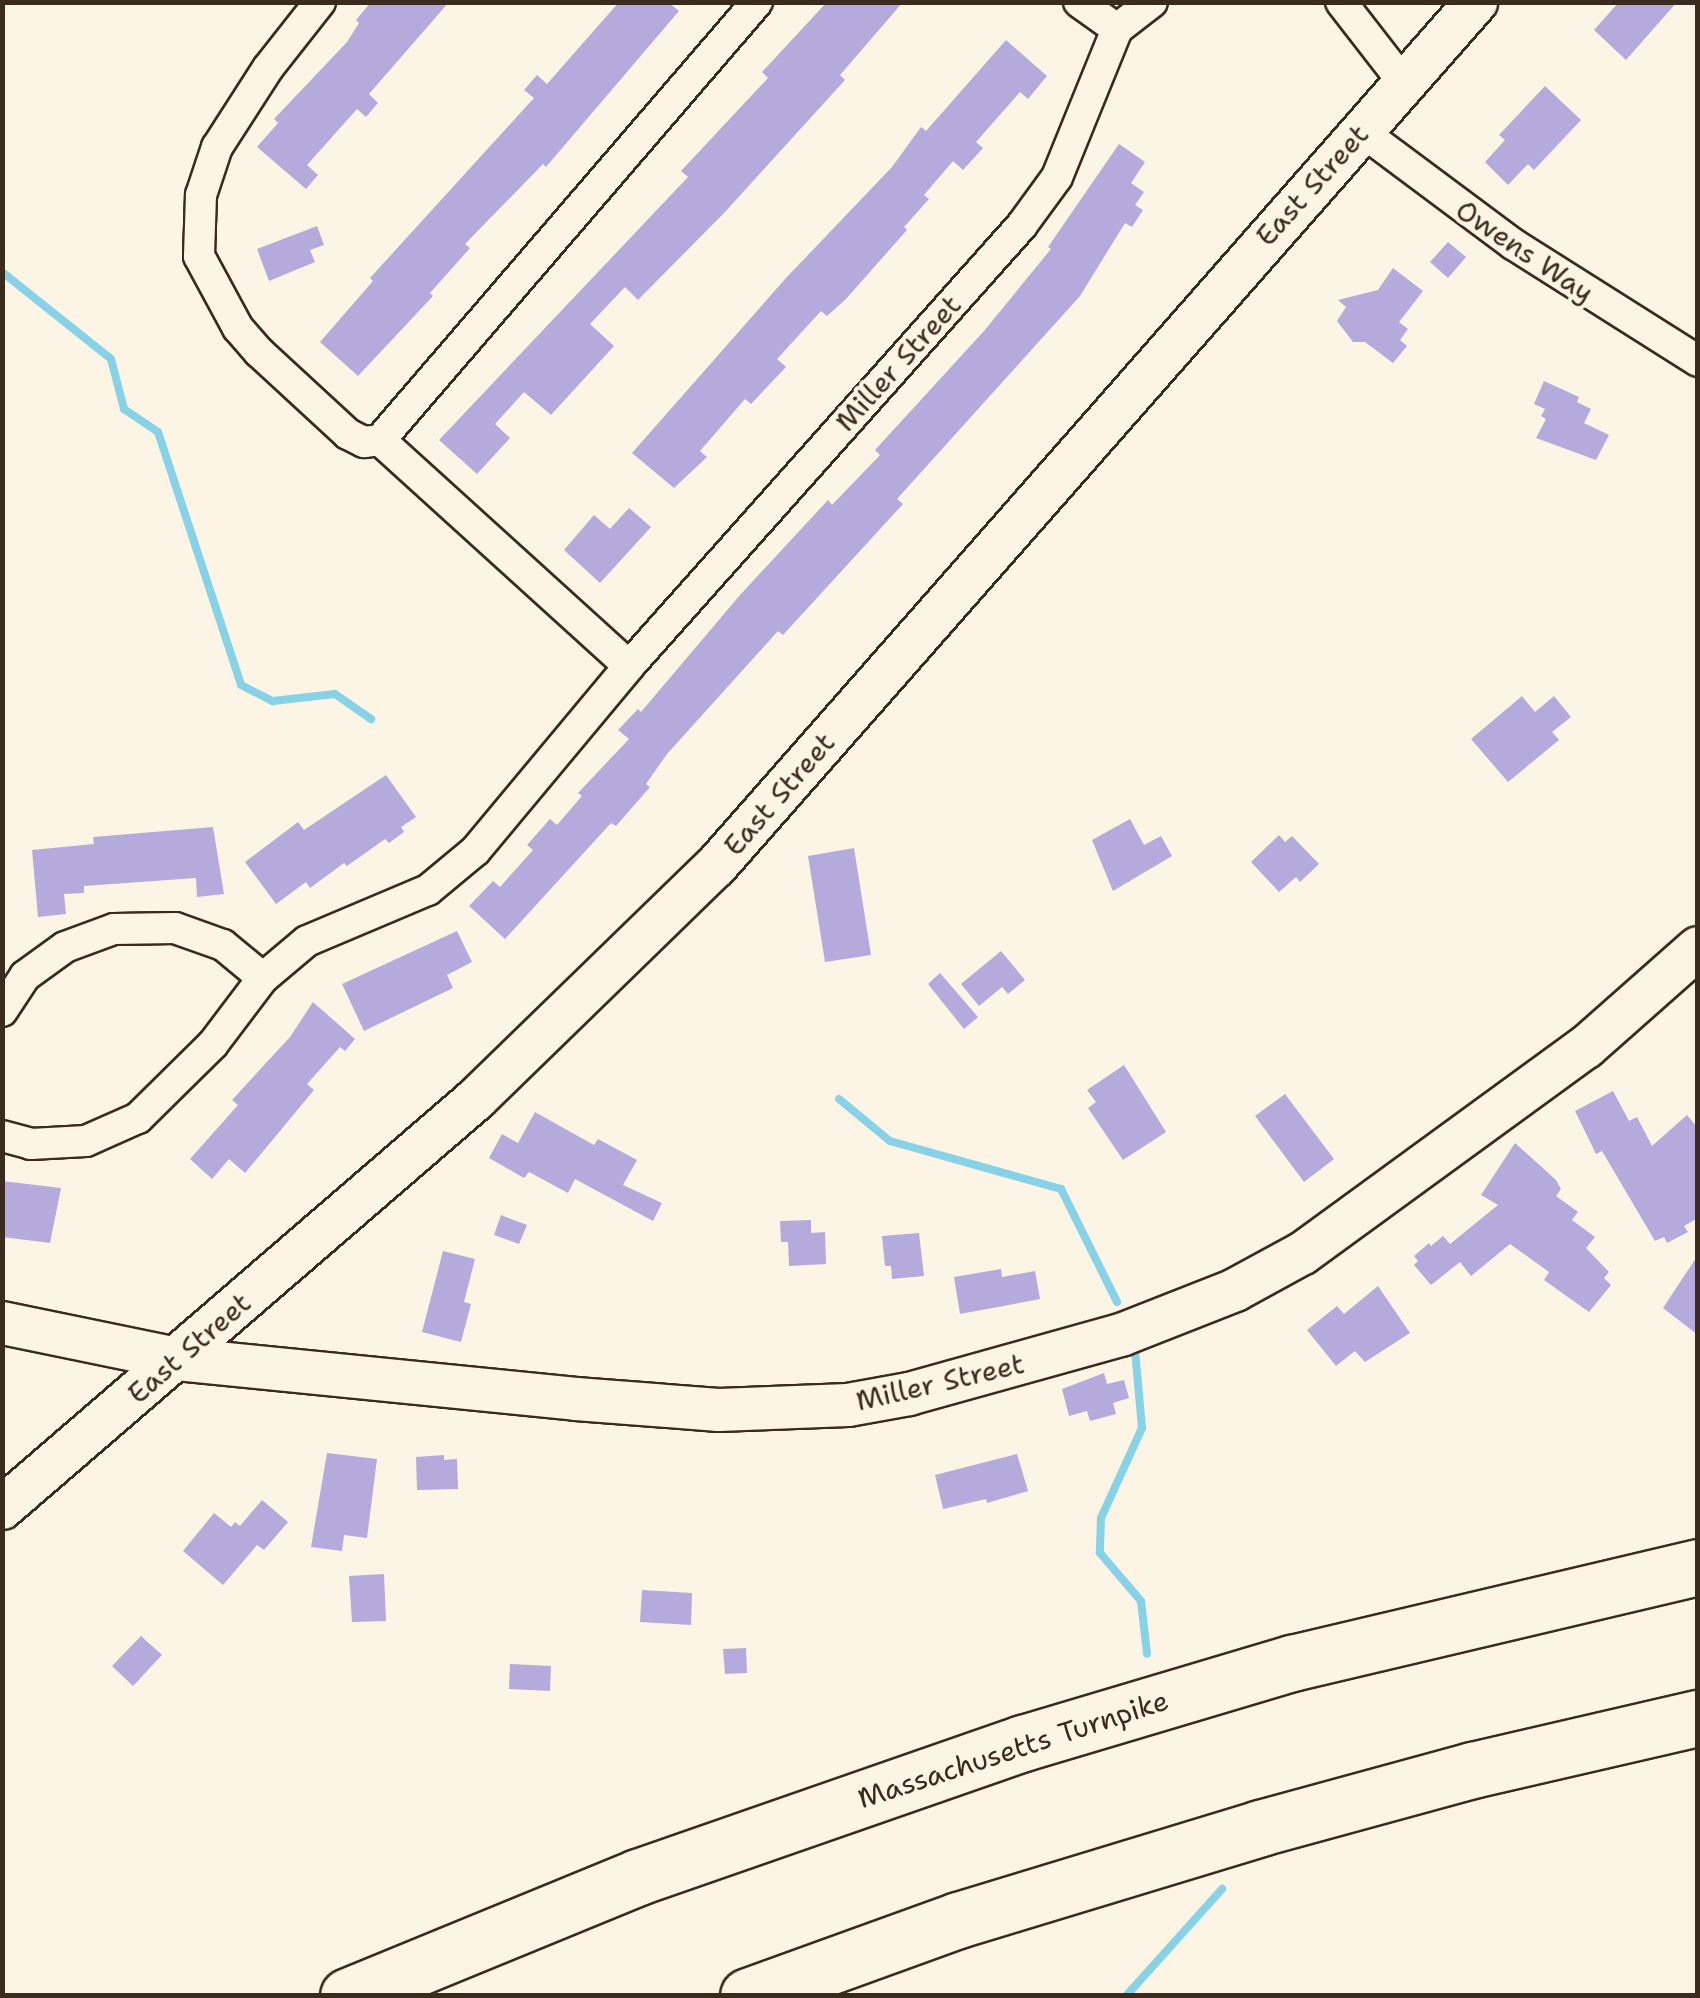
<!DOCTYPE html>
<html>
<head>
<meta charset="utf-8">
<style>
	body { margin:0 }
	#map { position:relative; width:1700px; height:1998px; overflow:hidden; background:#fcf5e5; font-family:"Shantell Sans",sans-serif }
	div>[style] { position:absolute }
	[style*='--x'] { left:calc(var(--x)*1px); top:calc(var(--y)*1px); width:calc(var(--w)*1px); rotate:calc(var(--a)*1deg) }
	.stream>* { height:8px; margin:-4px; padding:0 4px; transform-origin:4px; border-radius:4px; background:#87d2e7 }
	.building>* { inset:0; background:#b4abdc }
	.roads { filter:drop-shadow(2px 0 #3b2a1e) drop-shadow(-2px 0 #3b2a1e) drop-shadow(0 2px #3b2a1e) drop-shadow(0 -2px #3b2a1e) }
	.street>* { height:30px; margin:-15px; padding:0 15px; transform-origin:15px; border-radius:15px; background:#fcf5e5 }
	.secondary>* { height:42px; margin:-21px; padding:0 21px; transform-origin:21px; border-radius:21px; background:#fcf5e5 }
	.highway>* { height:55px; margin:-27.5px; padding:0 27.5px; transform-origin:27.5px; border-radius:27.5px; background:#fcf5e5 }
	span { translate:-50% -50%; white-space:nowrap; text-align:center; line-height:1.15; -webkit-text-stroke:8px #fcf5e5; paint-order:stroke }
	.street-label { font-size:28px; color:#3b2a1e }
	.frame { position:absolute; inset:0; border:5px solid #3b2a1e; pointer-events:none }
</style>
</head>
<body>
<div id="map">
	<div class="stream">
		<i style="--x:2;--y:272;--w:139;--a:38.6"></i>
		<i style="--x:111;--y:359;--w:52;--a:75.4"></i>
		<i style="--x:124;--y:409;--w:41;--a:34.1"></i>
		<i style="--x:158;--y:432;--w:266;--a:71.8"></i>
		<i style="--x:241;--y:685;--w:36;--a:27"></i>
		<i style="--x:273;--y:701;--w:62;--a:-6.4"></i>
		<i style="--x:335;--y:694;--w:44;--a:34.8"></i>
		<i style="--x:839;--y:1099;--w:66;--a:39.5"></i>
		<i style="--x:890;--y:1141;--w:178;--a:15.7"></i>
		<i style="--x:1061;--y:1189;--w:126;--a:63.6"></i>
		<i style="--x:1135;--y:1350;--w:78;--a:84.9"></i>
		<i style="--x:1142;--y:1428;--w:99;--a:114.5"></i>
		<i style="--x:1101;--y:1518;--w:35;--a:92"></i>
		<i style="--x:1100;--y:1553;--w:63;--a:49.5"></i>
		<i style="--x:1141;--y:1601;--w:53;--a:83.5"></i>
		<i style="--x:1126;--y:1996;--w:144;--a:-48.1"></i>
	</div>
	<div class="building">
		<i style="clip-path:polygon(371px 2px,449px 2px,369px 94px,378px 103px,366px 117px,357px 109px,307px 165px,318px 175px,306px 189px,257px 147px,278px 123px,274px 119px,347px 42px,359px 23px,356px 20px)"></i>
		<i style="clip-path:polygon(619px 2px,668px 2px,679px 11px,546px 167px,543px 164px,465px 244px,470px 248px,430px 293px,433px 296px,358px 376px,320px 342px,373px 281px,370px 278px,534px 98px,524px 90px,537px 75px,547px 84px)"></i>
		<i style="clip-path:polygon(827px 2px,903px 2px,840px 75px,845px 80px,725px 212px,638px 300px,625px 287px,590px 324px,614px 346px,551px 415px,524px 392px,495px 424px,510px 438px,477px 474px,439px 440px,688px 177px,681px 171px,768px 78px,762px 72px)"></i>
		<i style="clip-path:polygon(1619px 2px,1677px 2px,1626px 60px,1594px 30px)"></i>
		<i style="clip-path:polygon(1006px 40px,1047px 76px,1028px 99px,1020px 92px,976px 142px,983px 148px,963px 170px,953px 161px,924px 195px,929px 199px,904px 227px,907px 230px,845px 300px,827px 316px,821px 311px,777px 359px,786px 367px,751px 404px,745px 399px,700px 451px,707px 457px,674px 488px,632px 453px,786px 278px,892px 167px,921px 127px,926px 131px)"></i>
		<i style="clip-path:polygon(1545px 86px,1581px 120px,1534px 170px,1528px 164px,1508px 185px,1485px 162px,1505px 140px,1499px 135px)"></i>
		<i style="clip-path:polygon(1119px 144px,1145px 162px,1131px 183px,1144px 192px,1135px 205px,1143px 210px,1132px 227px,1125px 223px,1080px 296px,897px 499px,903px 504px,783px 635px,778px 631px,667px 754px,646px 784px,650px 787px,616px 826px,611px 823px,505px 939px,469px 906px,493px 881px,500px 887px,533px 850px,527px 845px,550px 819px,557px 825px,582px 796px,578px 793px,629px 739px,618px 730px,638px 709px,641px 712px,740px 595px,828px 500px,832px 505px,880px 455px,875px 450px,984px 331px,1051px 249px,1048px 247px)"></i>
		<i style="clip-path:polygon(317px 226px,324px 245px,310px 250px,315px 262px,269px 281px,257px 249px)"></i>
		<i style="clip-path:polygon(1448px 242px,1466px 257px,1448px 278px,1430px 262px)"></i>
		<i style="clip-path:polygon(1393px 268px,1423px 291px,1399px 322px,1408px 329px,1400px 340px,1407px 346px,1393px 363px,1365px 342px,1353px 342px,1337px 321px,1346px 307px,1338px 300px,1378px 290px)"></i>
		<i style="clip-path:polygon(1544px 381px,1579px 397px,1577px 402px,1591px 409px,1584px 423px,1609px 435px,1596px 460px,1536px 438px,1546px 419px,1541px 416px,1545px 409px,1534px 404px)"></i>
		<i style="clip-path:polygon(629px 508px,651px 527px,600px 583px,564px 550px,594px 515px,610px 529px)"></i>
		<i style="clip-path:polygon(1522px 696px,1535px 712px,1554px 696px,1571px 717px,1552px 732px,1559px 740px,1508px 782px,1471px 739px)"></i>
		<i style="clip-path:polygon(386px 775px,416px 817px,401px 827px,404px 832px,389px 843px,385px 839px,347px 866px,344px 863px,310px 888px,306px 882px,276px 904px,245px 862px,298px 822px,304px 830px)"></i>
		<i style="clip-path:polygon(1130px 819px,1144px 845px,1161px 836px,1172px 856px,1113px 891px,1092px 840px)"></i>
		<i style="clip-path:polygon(213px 827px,224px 894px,197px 897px,196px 878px,84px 886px,84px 893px,64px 894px,66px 914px,38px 917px,32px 850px,94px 844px,93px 837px)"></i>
		<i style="clip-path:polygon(1279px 835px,1285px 842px,1292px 836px,1319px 864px,1300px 882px,1296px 877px,1279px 892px,1251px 862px)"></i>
		<i style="clip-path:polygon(854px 848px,871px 955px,825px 962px,808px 856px)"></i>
		<i style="clip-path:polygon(457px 931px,472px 962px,447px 975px,453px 988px,364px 1031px,342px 984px)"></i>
		<i style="clip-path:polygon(1001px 951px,1025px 980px,1008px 994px,1002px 987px,979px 1006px,961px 984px)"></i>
		<i style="clip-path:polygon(940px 973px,978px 1017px,964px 1029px,928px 984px)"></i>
		<i style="clip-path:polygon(313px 1002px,355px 1039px,345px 1051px,340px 1047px,307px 1084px,314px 1090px,245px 1173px,229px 1159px,212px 1179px,190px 1159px,238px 1105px,232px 1100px,290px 1037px)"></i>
		<i style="clip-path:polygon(1124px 1065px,1166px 1132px,1123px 1160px,1088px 1108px,1096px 1102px,1087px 1090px)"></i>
		<i style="clip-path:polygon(1613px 1091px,1629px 1121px,1637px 1117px,1652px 1146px,1687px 1115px,1698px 1128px,1698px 1218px,1684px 1226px,1688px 1232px,1667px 1243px,1664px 1237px,1655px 1241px,1602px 1151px,1596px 1154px,1575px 1111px)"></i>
		<i style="clip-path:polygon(1285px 1094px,1334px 1159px,1304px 1182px,1255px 1116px)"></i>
		<i style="clip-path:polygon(535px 1112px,594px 1145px,598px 1139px,637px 1160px,623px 1185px,662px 1203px,653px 1221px,575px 1179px,568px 1193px,529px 1172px,524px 1178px,489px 1158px,502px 1134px,518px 1143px)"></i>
		<i style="clip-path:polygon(1515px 1143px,1556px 1180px,1561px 1189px,1556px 1196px,1578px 1212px,1572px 1220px,1595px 1237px,1586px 1248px,1609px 1272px,1604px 1278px,1611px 1285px,1589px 1312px,1544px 1280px,1549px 1272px,1510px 1244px,1471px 1276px,1460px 1262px,1431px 1285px,1414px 1265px,1418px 1261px,1414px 1256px,1429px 1243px,1431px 1246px,1443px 1236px,1450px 1244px,1498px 1205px,1481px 1195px)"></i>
		<i style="clip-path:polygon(2px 1181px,61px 1188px,50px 1243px,2px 1237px)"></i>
		<i style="clip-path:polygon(501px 1215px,527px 1225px,519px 1244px,494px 1235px)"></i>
		<i style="clip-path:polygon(811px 1220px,811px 1233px,825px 1232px,826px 1264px,789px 1266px,788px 1242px,781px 1242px,780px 1221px)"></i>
		<i style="clip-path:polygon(919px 1233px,924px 1276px,892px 1279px,891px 1266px,885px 1266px,882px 1236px)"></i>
		<i style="clip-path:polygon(443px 1251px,475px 1259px,464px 1302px,471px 1304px,461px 1342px,422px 1332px)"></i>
		<i style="clip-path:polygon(1698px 1255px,1698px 1335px,1663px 1308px)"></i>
		<i style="clip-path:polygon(1001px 1269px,1002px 1277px,1035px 1271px,1040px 1299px,960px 1314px,954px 1277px)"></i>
		<i style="clip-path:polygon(1378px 1286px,1410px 1333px,1365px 1362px,1355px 1351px,1336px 1366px,1307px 1330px,1337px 1306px,1344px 1314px)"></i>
		<i style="clip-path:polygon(1104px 1373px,1107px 1384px,1124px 1380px,1129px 1398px,1113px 1403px,1116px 1414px,1090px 1421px,1087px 1411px,1069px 1416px,1062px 1389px)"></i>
		<i style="clip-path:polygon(327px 1453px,377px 1459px,367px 1538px,344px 1535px,342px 1551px,311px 1547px)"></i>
		<i style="clip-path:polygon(1017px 1454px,1028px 1491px,987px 1503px,986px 1499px,943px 1509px,935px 1475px)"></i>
		<i style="clip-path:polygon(444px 1455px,444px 1460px,457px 1459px,458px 1489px,417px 1490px,416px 1457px)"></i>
		<i style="clip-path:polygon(262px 1500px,288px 1522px,264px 1550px,257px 1545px,223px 1585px,183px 1551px,214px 1513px,231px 1527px,235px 1522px,240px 1526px)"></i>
		<i style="clip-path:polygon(384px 1574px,386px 1621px,352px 1622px,349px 1576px)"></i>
		<i style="clip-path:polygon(642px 1590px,692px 1593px,691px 1625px,640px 1622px)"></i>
		<i style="clip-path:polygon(141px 1636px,162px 1655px,133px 1686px,112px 1666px)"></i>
		<i style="clip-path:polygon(746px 1648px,747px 1673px,725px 1674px,723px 1649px)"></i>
		<i style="clip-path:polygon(510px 1664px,551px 1666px,550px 1691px,509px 1689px)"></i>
	</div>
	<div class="roads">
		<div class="street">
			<i style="--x:320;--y:2;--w:84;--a:128.2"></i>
			<i style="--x:268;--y:68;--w:94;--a:122.8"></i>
			<i style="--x:217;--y:147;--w:51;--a:108.4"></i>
			<i style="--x:201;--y:195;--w:61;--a:91.9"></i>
			<i style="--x:199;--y:256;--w:82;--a:61.6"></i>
			<i style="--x:238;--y:328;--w:32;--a:49"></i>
			<i style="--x:259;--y:352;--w:121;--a:42.7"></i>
			<i style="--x:348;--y:434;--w:18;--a:27"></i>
			<i style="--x:364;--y:442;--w:16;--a:-7"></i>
			<i style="--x:1079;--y:2;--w:47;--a:35.4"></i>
			<i style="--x:1341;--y:2;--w:101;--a:52.2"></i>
			<i style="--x:1360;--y:130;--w:191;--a:36.7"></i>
			<i style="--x:1513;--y:244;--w:219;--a:32.3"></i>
			<i style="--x:629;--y:666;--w:336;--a:-137.8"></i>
			<i style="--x:380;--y:440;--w:578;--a:-49.28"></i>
			<i style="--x:2;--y:1011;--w:42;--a:-56.7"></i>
			<i style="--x:25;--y:976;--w:49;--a:-35.9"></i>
			<i style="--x:65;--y:947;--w:52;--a:-20.2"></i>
			<i style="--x:114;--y:929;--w:61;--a:-0.9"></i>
			<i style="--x:175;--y:928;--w:51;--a:19.5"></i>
			<i style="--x:223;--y:945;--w:52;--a:39.5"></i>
			<i style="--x:2;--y:1136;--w:30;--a:15"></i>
			<i style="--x:31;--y:1144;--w:55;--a:-3.1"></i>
			<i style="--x:86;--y:1141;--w:57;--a:-23.9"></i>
			<i style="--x:138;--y:1118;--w:105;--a:-44.6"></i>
			<i style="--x:213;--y:1044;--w:83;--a:-52.9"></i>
			<i style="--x:263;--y:978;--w:57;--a:-40.1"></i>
			<i style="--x:307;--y:941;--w:131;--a:-22.9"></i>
			<i style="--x:428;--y:890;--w:61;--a:-39.7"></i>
			<i style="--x:475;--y:851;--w:241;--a:-50.2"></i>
			<i style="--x:629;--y:666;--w:591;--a:-48.29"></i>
			<i style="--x:1022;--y:225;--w:59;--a:-53.9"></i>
			<i style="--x:1057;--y:177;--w:160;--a:-67.9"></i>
			<i style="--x:1117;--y:29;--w:44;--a:-37.6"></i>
		</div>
		<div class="secondary">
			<i style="--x:2;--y:1323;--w:179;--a:11.6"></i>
			<i style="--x:177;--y:1359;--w:401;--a:5.7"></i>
			<i style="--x:576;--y:1399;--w:143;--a:4.4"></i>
			<i style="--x:719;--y:1410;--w:129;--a:-2.2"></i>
			<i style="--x:848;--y:1405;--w:62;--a:-10.2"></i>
			<i style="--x:909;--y:1394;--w:220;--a:-15.6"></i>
			<i style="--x:1121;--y:1335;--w:123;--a:-21.5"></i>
			<i style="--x:1235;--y:1290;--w:77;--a:-28.6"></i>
			<i style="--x:1303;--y:1253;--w:350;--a:-36.1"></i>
			<i style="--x:1586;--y:1047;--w:149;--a:-41.5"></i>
			<i style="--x:2;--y:1508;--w:626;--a:-40.79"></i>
			<i style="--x:476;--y:1099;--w:334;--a:-44.2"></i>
			<i style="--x:716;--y:866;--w:1151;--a:-48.66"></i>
		</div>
		<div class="highway">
			<i style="--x:348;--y:1996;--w:313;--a:-22.3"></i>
			<i style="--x:638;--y:1877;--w:408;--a:-19.2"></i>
			<i style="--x:1023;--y:1743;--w:281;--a:-16.6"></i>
			<i style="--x:1292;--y:1663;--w:417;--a:-13.3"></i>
			<i style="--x:748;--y:1996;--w:223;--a:-19.9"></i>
			<i style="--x:958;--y:1920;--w:316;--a:-16.9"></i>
			<i style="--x:1260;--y:1828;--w:220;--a:-15.3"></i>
			<i style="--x:1472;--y:1770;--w:232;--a:-13"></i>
		</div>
	</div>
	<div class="street-label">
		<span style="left:1312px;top:185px;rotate:-48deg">East Street</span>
		<span style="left:1525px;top:251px;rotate:34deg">Owens Way</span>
		<span style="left:898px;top:363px;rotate:-48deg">Miller Street</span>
		<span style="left:779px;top:794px;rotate:-49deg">East Street</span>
		<span style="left:189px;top:1348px;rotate:-41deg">East Street</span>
		<span style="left:940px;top:1382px;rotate:-13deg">Miller Street</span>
		<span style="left:1013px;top:1749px;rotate:-18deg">Massachusetts Turnpike</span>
	</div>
	<div class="frame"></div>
</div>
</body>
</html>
